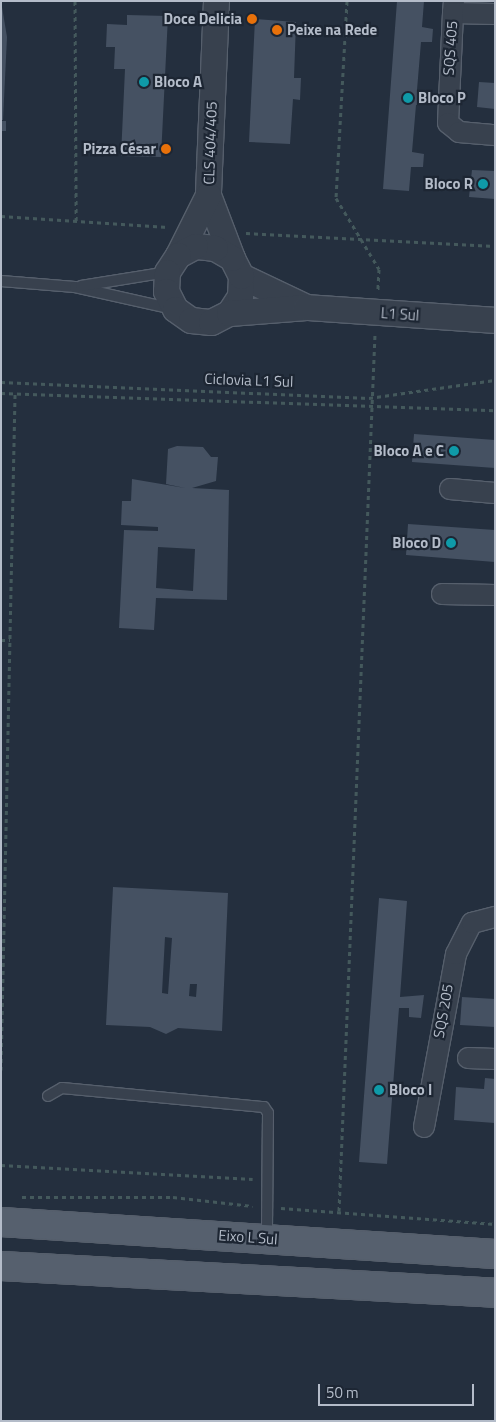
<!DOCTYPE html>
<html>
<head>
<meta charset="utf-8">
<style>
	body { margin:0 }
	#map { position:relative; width:496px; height:1422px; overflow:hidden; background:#242f3e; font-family:"Titillium Web",sans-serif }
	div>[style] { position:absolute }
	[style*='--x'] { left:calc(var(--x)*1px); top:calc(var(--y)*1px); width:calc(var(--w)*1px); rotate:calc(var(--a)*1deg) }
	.building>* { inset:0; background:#455162 }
	.path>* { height:3px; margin-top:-1.5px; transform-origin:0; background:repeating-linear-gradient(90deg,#44595c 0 4px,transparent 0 8px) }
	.roads { filter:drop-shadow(1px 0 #565f6c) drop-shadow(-1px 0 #565f6c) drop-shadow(0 1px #565f6c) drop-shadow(0 -1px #565f6c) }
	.service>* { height:10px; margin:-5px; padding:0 5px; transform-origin:5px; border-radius:5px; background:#38414e }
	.minor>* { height:20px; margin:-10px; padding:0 10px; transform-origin:10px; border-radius:10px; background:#38414e }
	.tertiary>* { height:25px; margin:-12.5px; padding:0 12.5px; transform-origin:12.5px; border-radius:12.5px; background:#38414e }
	.primary>* { height:28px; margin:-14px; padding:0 14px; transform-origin:14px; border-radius:14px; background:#56606e }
	.dots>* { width:14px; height:14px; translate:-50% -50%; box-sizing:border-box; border:2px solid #1d2633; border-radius:50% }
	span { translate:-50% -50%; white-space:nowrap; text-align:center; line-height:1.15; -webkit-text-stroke:4.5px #1d2633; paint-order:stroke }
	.poi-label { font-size:15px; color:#b4bcc9; font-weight:700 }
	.right { translate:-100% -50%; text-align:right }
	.left { translate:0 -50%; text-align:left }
	.street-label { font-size:15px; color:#b4bcc9 }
	.frame { position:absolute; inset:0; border:2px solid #b4bcc9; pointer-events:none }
	.scale { position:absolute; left:318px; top:1384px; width:156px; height:22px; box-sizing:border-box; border:2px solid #b4bcc9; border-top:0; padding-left:6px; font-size:15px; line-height:18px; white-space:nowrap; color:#b4bcc9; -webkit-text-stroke:4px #1d2633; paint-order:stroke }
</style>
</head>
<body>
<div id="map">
	<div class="building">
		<i style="clip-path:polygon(1px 1px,7px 37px,3px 120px,1px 120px)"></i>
		<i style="clip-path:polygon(397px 1px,424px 1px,422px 27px,433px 29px,432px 42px,421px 42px,417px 90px,428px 92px,427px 104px,416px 105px,412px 152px,424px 154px,423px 167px,411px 167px,409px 191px,383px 189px)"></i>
		<i style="clip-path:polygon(127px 15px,168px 16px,161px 157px,121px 156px,125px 69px,114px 69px,115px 47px,106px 47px,107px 24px,127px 25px)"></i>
		<i style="clip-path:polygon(255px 19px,296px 22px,294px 78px,301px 78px,300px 100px,293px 99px,290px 144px,249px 142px)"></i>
		<i style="clip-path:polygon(479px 82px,495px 83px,495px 109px,477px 107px)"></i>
		<i style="clip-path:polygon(1px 121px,6px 121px,6px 131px,1px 131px)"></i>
		<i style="clip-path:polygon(472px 170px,495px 171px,495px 199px,469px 197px)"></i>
		<i style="clip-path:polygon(414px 434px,495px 440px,495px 468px,412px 462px)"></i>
		<i style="clip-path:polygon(evenodd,177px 446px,203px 447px,211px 457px,218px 457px,216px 481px,192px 488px,229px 490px,227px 600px,156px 598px,154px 630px,119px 628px,124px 530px,158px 531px,158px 527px,121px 525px,122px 501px,131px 501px,132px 479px,185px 488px,166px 484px,168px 449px,177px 446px,158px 547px,195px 549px,193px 591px,156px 588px,158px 547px)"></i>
		<i style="clip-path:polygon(408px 524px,495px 530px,495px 562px,406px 555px)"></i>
		<i style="clip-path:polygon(evenodd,113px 887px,228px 893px,222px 1031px,178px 1028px,166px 1034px,150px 1027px,106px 1025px,113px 887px,165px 937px,172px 938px,168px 994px,162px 993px,165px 937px,113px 887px,190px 984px,197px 984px,196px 997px,189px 996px,190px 984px)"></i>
		<i style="clip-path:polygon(379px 898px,407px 901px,400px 997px,424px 995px,421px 1018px,409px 1017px,409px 1008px,399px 1008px,387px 1164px,359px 1162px)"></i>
		<i style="clip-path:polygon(462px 997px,495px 999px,495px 1027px,460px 1025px)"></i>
		<i style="clip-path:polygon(485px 1078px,495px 1079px,495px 1123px,454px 1120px,456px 1087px,484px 1089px)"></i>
	</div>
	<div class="path">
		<i style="--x:75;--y:1;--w:220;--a:89.7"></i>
		<i style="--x:347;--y:1;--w:197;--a:93.2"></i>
		<i style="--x:336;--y:198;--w:83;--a:58.8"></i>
		<i style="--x:379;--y:269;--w:22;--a:93"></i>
		<i style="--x:1;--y:216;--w:167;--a:3.8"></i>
		<i style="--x:246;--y:233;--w:249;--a:3"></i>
		<i style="--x:1;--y:382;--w:368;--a:2.5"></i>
		<i style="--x:369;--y:398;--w:127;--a:-8.1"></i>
		<i style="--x:1;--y:393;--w:494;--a:2"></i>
		<i style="--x:1;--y:640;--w:9;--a:0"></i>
		<i style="--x:1;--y:1070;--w:676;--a:-88.81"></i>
		<i style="--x:1;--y:1165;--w:252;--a:3.2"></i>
		<i style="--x:22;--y:1197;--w:151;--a:0"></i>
		<i style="--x:173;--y:1197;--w:80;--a:6.5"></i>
		<i style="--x:281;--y:1208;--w:215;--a:4.3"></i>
		<i style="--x:339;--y:1211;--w:878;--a:-87.65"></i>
	</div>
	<div class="roads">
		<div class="service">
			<i style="--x:1;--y:281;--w:74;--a:4.6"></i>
			<i style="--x:75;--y:287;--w:100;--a:12.7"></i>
			<i style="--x:81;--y:286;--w:87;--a:-9.2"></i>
			<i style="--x:48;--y:1096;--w:16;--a:-30"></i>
			<i style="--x:62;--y:1088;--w:203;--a:5.4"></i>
			<i style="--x:264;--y:1107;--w:7;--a:56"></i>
			<i style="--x:268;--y:1113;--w:125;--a:90.5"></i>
		</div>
		<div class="minor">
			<i style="--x:454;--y:1;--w:12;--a:95"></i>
			<i style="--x:453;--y:13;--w:42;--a:1.4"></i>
			<i style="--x:453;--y:13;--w:110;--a:92.6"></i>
			<i style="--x:448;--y:123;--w:14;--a:39"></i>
			<i style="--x:459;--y:132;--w:36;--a:5"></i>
			<i style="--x:450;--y:489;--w:45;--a:5.1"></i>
			<i style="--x:442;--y:594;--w:53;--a:1.1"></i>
			<i style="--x:468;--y:1058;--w:27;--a:2"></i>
			<i style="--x:424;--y:1127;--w:176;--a:-79.5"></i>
			<i style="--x:456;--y:954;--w:35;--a:-63"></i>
			<i style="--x:472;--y:923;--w:24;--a:-15"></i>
		</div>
		<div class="tertiary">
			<i style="--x:216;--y:1;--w:194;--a:92.4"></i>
			<i style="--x:208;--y:195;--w:67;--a:69.1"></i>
			<i style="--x:178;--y:255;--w:67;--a:-63.4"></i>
			<i style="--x:241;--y:276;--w:70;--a:25.5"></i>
			<i style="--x:229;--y:313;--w:20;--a:-57"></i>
			<i style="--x:240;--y:296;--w:20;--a:-87"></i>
			<i style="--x:241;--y:276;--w:20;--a:-117"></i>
			<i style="--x:232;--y:258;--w:20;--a:-150"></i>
			<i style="--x:215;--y:248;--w:20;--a:-174"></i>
			<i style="--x:195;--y:246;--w:19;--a:152"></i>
			<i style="--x:178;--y:255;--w:20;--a:123"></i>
			<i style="--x:167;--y:272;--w:19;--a:93"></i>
			<i style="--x:166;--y:291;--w:20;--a:63"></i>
			<i style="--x:175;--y:309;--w:19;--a:35"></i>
			<i style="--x:191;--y:320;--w:20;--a:6"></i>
			<i style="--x:211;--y:322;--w:20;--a:-27"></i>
			<i style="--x:229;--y:313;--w:77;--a:-4.5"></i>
			<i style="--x:306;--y:307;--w:189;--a:3.9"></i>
		</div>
		<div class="primary">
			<i style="--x:1;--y:1222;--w:495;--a:3.7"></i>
			<i style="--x:1;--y:1266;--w:495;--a:3.1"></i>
		</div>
	</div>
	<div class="dots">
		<i style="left:252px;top:19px;background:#e8710a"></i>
		<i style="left:277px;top:30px;background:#e8710a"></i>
		<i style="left:144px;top:82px;background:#0f9aa8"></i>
		<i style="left:408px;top:98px;background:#0f9aa8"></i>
		<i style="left:166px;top:149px;background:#e8710a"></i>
		<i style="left:483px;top:184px;background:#0f9aa8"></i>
		<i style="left:454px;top:451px;background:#0f9aa8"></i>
		<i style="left:451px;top:543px;background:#0f9aa8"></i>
		<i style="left:379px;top:1090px;background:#0f9aa8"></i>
	</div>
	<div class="poi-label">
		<span class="right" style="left:242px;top:19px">Doce Delicia</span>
		<span class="left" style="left:287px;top:30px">Peixe na Rede</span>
		<span class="left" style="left:154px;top:82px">Bloco A</span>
		<span class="left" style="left:418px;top:98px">Bloco P</span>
		<span class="right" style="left:156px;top:149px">Pizza César</span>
		<span class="right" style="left:473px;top:184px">Bloco R</span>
		<span class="right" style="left:444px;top:451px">Bloco A e C</span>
		<span class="right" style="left:441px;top:543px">Bloco D</span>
		<span class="left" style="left:389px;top:1090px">Bloco I</span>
	</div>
	<div class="street-label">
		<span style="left:450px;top:48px;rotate:-86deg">SQS 405</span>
		<span style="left:210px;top:143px;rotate:-88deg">CLS 404/405</span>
		<span style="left:400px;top:314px;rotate:4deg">L1 Sul</span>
		<span style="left:249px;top:380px;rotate:2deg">Ciclovia L1 Sul</span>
		<span style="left:443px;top:1011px;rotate:-80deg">SQS 205</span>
		<span style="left:248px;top:1237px;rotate:4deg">Eixo L Sul</span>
	</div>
	<div class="frame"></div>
	<div class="scale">50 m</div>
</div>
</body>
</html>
